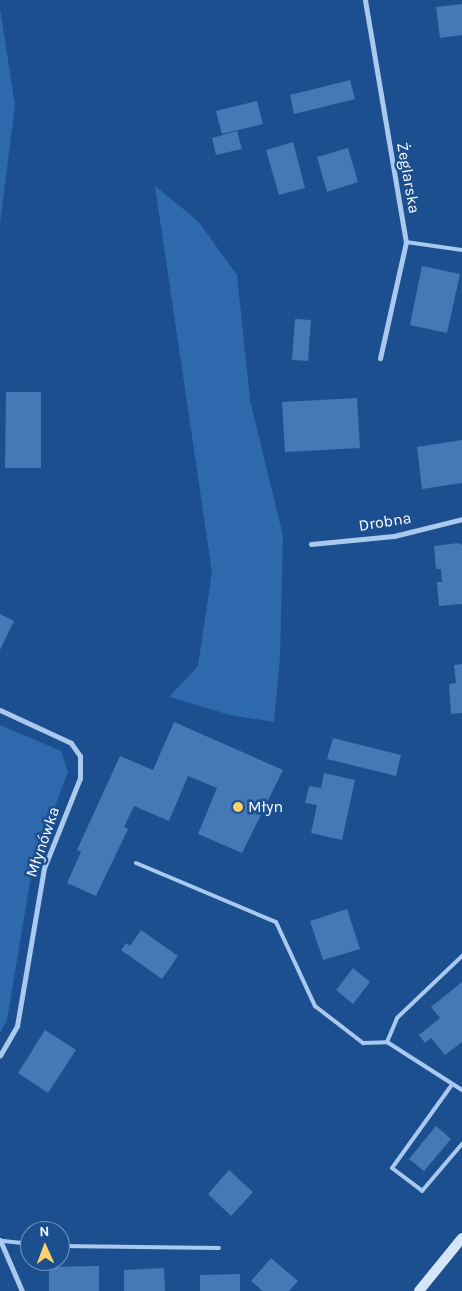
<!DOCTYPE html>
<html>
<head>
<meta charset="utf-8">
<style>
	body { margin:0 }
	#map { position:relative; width:462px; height:1291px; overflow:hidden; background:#1b4f8f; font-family:Karla,sans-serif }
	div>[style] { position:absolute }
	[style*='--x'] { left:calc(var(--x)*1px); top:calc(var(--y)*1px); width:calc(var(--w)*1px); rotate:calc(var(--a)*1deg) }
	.green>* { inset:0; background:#2e69ad }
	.building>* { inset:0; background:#4478b7 }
	.lane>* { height:4px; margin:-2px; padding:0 2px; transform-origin:2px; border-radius:2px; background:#a9c9ee }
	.street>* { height:5px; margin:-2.5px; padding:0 2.5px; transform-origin:2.5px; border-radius:2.5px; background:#a9c9ee }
	.secondary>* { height:10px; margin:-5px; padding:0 5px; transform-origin:5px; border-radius:5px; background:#d6e6fa }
	.dots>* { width:14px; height:14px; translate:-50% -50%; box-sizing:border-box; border:2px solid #1b4f8f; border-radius:50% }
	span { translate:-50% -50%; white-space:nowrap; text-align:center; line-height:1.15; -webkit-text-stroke:5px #1b4f8f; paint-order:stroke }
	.street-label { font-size:16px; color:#fff }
	.poi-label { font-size:16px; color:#fff }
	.left { translate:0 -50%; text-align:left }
	.north { position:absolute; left:20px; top:1221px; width:50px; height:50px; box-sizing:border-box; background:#1b4f8f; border:1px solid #7695bc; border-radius:50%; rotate:358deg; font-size:14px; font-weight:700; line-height:20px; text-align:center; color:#fff }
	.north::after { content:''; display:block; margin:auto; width:18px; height:22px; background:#ffd166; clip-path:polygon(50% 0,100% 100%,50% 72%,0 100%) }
</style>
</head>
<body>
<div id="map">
	<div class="green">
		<i style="clip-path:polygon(0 9px,15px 105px,0 224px)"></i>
		<i style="clip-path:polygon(155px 186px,198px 221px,237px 275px,250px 400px,283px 536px,280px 657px,274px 722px,230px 715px,169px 697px,198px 666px,212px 572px)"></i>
		<i style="clip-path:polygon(0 725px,61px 751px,68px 772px,33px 864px,7px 1020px,0 1033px)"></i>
	</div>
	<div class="building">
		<i style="clip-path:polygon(462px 4px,462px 35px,440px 38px,436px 7px)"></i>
		<i style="clip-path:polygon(350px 80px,355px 99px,294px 114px,290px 95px)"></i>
		<i style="clip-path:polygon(257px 101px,263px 124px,222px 134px,216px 111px)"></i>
		<i style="clip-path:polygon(237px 131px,242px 149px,216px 155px,212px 138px)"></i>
		<i style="clip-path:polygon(293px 142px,305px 188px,279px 195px,266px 150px)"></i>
		<i style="clip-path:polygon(348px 148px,358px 182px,327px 192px,317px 157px)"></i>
		<i style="clip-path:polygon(422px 266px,460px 274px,447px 333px,410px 325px)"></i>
		<i style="clip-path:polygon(295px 319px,311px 320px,308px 361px,292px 360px)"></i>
		<i style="clip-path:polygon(6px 392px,41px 392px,41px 468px,5px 468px)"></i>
		<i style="clip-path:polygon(357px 398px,360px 448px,285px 452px,282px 402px)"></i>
		<i style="clip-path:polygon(462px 440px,462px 483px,422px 489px,417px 447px)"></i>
		<i style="clip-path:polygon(459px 543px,462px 545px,462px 604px,439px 606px,437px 582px,442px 582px,441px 569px,436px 569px,434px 546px)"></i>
		<i style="clip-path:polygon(0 614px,14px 621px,0 650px)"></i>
		<i style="clip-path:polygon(462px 664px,462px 713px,451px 714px,449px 684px,456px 683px,454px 665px)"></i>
		<i style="clip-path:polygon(174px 722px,283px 770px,242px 853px,198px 834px,217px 788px,188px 776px,169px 821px,134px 806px,124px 827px,128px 829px,96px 896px,67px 883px,81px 852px,77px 850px,120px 756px,153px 770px)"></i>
		<i style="clip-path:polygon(333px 738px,401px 755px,396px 776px,327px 759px)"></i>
		<i style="clip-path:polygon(324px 773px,355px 780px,342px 840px,311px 833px,317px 805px,305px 803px,309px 786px,321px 788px)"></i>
		<i style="clip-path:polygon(347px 909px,360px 949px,323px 960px,310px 921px)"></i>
		<i style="clip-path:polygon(141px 930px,178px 956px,162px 979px,121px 950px,126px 943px,130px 946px)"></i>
		<i style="clip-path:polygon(353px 968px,370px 982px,353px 1004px,336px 990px)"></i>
		<i style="clip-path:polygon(462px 982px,462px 1042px,445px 1055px,431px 1038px,425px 1043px,419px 1035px,440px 1018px,431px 1007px)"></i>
		<i style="clip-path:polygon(45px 1030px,76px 1050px,48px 1093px,18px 1073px)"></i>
		<i style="clip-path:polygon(436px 1126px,451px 1139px,424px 1171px,409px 1159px)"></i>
		<i style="clip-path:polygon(229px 1170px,253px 1192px,231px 1216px,208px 1194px)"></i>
		<i style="clip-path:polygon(271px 1258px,298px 1281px,289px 1291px,263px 1291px,251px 1281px)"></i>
		<i style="clip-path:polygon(99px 1266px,99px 1291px,49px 1291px,49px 1267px)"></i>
		<i style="clip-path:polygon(164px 1268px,165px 1291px,124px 1291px,124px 1270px)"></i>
		<i style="clip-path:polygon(240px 1274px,240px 1291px,200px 1291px,200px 1275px)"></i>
	</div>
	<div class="lane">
		<i style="--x:406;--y:242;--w:57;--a:8.1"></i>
		<i style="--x:136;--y:863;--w:152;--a:22.9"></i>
		<i style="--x:276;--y:922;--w:93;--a:65.1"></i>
		<i style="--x:315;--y:1006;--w:61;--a:37.6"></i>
		<i style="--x:363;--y:1043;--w:24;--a:-2"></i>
		<i style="--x:387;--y:1042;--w:89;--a:32.6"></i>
		<i style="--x:387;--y:1042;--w:26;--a:-67"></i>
		<i style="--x:397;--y:1018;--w:90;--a:-43.6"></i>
		<i style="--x:451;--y:1086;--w:101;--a:125.7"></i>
		<i style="--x:392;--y:1168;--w:38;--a:37"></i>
		<i style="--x:422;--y:1191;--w:62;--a:-49.6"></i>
		<i style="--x:3;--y:1241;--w:27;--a:6"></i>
		<i style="--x:60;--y:1246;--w:159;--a:0.7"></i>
	</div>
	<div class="street">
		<i style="--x:365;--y:0;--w:245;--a:80.4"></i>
		<i style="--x:406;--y:242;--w:119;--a:102.6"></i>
		<i style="--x:311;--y:544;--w:83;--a:-5.5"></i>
		<i style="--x:394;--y:536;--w:70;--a:-14"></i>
		<i style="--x:0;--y:710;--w:78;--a:24.9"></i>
		<i style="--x:71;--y:743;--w:16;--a:55"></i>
		<i style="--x:80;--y:756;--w:22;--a:90"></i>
		<i style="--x:80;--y:778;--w:97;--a:111.8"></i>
		<i style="--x:44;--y:868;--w:160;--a:99.7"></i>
		<i style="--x:17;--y:1026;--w:34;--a:120"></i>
		<i style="--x:0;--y:1240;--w:56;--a:66.7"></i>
	</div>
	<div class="secondary">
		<i style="--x:419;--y:1291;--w:68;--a:-50.9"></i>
	</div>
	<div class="dots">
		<i style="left:238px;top:807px;background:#ffd166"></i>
	</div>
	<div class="street-label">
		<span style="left:408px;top:178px;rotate:80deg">Żeglarska</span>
		<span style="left:385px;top:522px;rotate:-9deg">Drobna</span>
		<span style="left:43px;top:842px;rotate:-71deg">Młynówka</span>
	</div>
	<div class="poi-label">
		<span class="left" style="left:248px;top:807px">Młyn</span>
	</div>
	<div class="north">N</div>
</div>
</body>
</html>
